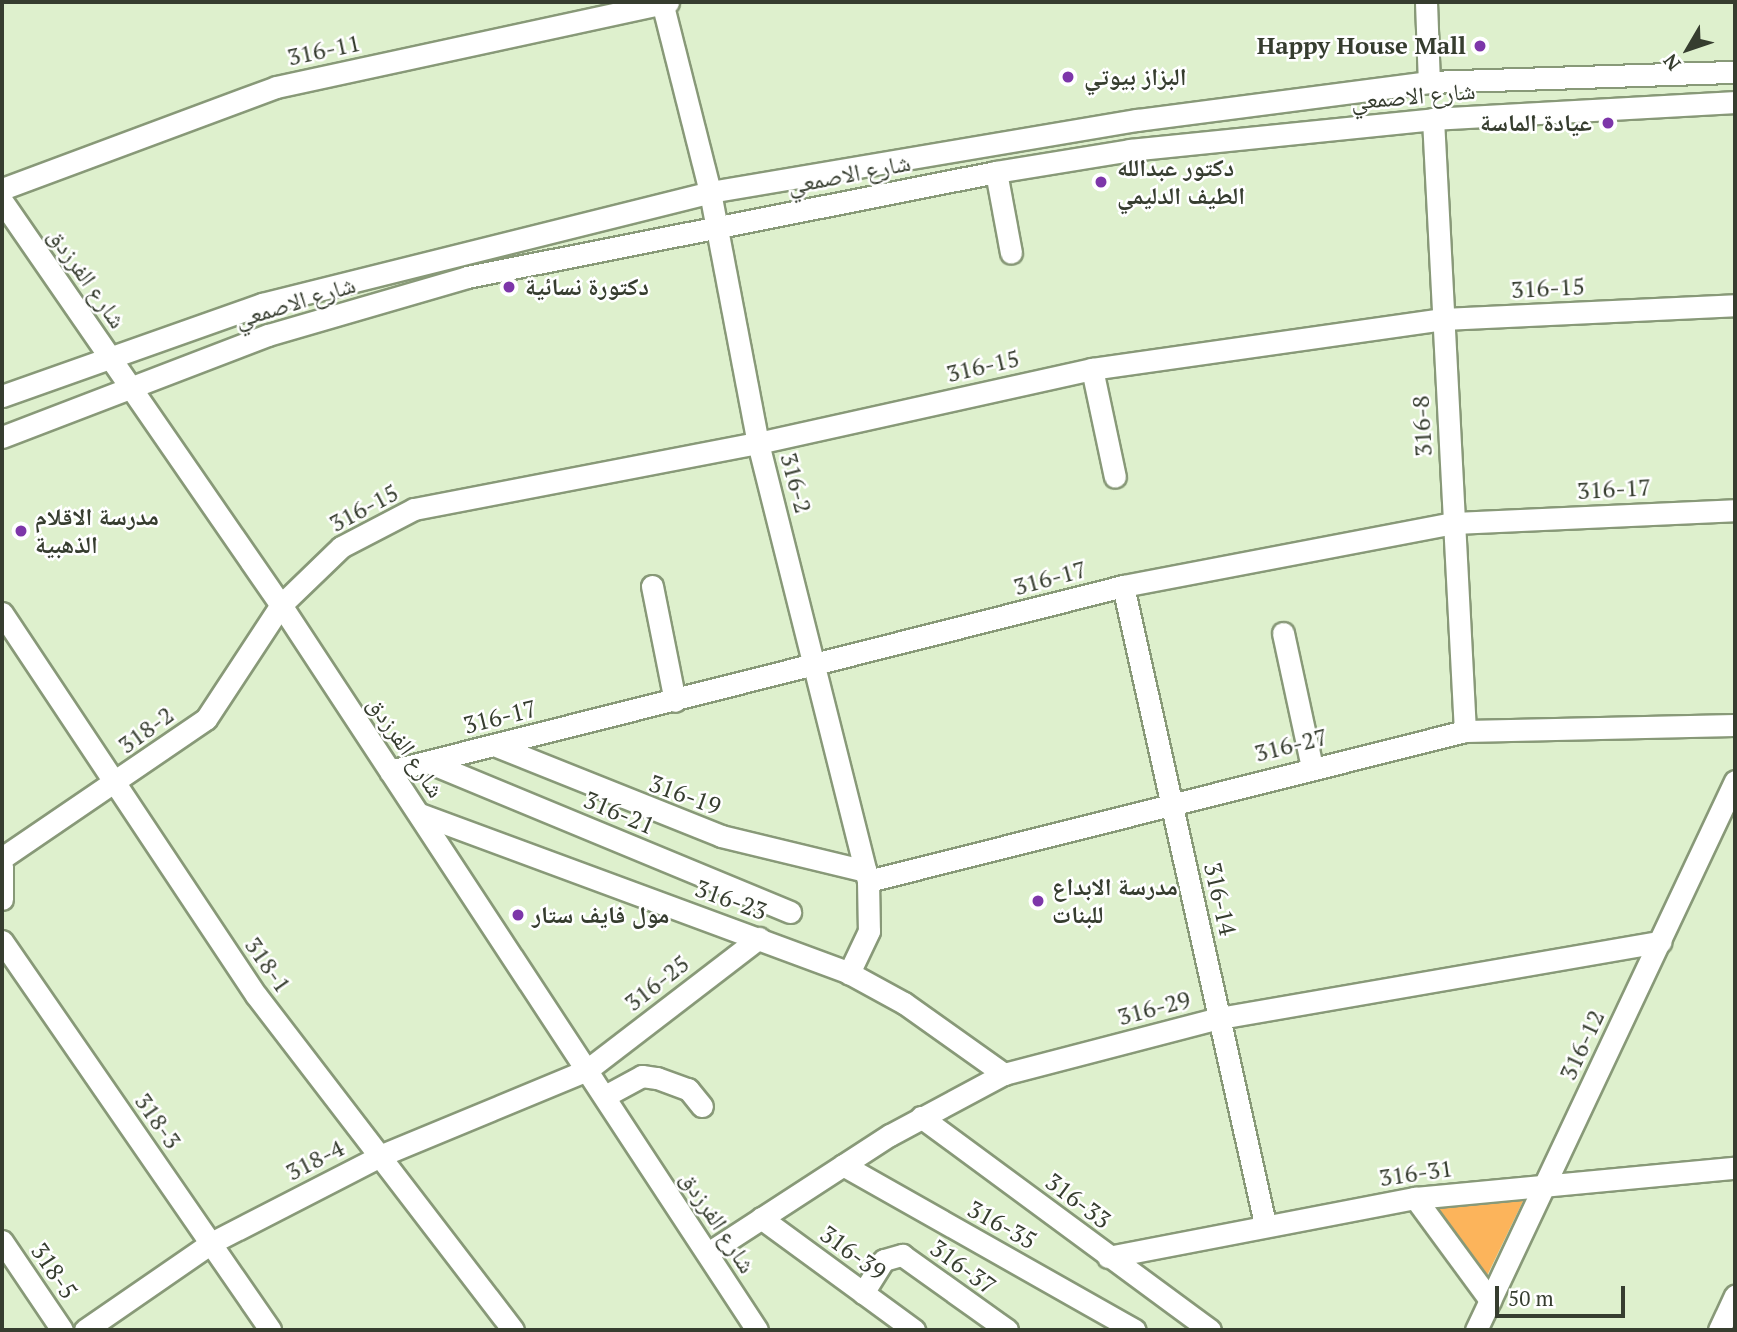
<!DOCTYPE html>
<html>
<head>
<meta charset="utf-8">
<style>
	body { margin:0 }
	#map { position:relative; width:1737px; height:1332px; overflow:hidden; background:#def0cd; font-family:"PT Serif","Noto Naskh Arabic",serif }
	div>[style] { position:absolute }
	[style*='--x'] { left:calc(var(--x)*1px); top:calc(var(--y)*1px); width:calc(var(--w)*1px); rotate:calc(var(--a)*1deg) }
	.green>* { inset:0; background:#fcb45b }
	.roads { filter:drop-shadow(2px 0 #889978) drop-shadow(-2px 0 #889978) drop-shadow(0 2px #889978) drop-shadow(0 -2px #889978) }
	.minor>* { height:21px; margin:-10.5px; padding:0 10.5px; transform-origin:10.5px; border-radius:10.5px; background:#fff }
	.dots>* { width:19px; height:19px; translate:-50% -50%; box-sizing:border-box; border:4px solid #fff; border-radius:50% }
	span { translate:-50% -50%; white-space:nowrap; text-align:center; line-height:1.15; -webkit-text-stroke:5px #fff; paint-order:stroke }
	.poi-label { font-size:24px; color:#363d2f; font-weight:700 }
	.right { translate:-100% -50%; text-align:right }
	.left { translate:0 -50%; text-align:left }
	.street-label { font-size:24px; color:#363d2f }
	.frame { position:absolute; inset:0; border:4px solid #363d2f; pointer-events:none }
	.north { position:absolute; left:1653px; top:14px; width:70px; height:70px; -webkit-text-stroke:5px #fff; paint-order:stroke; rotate:231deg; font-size:19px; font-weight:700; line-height:28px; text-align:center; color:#363d2f }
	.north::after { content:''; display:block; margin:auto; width:24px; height:32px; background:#363d2f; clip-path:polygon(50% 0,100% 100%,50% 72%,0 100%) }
	.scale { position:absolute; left:1495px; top:1286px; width:130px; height:32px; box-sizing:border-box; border:4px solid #363d2f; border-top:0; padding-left:9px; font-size:21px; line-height:24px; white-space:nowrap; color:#363d2f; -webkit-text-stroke:5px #fff; paint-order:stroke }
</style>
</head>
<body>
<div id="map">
	<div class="green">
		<i style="clip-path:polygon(1525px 1197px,1486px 1278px,1436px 1214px,1435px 1205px)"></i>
	</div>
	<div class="roads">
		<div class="minor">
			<i style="--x:662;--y:2;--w:196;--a:75.8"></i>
			<i style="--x:710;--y:192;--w:256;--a:79.2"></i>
			<i style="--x:758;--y:443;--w:452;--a:75.9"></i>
			<i style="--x:868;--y:881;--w:50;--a:88.9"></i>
			<i style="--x:869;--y:931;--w:47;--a:115.5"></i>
			<i style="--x:1426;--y:2;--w:80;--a:87.9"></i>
			<i style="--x:1433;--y:119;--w:613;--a:87.01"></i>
			<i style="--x:996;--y:172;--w:82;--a:79.5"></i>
			<i style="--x:2;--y:189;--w:292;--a:-20.4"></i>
			<i style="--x:276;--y:87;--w:401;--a:-12.2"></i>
			<i style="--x:2;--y:201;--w:491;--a:55.4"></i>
			<i style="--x:281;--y:605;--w:867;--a:56.71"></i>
			<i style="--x:1092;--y:369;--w:110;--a:78"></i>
			<i style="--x:2;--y:396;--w:276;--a:-19.5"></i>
			<i style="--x:262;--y:304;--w:462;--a:-14"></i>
			<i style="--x:710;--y:192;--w:433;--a:-9.6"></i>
			<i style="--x:1137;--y:120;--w:294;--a:-7.4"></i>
			<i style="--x:1429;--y:82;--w:306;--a:-1.9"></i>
			<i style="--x:2;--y:437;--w:285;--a:-21"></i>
			<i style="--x:268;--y:335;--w:207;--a:-16.2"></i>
			<i style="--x:467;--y:277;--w:539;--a:-11.23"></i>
			<i style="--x:996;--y:172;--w:136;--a:-9.3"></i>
			<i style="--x:1130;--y:150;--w:305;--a:-5.8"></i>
			<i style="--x:1433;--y:119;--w:302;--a:-3.2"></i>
			<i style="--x:652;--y:586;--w:117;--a:78.7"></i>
			<i style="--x:1123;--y:586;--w:654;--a:77.45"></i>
			<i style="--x:2;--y:613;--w:459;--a:56.4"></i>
			<i style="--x:256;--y:995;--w:422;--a:52.5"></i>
			<i style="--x:1283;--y:633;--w:137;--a:77.8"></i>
			<i style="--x:494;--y:745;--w:245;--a:21.8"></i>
			<i style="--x:721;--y:836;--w:149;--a:13.6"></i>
			<i style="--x:428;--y:762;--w:392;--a:22.5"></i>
			<i style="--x:390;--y:771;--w:756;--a:-14.16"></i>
			<i style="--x:1123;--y:586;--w:337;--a:-10.8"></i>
			<i style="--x:1454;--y:523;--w:281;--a:-2.6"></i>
			<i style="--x:420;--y:814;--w:458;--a:20.3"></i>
			<i style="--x:849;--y:973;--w:63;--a:28.6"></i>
			<i style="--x:904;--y:1003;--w:123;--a:35.4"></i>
			<i style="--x:2;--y:858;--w:247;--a:-34.3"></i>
			<i style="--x:206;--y:719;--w:136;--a:-56.7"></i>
			<i style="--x:281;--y:605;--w:83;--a:-44"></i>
			<i style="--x:341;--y:547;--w:82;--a:-27.5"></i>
			<i style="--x:414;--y:509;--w:350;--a:-10.9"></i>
			<i style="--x:758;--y:443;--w:342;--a:-12.5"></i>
			<i style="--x:1092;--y:369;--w:355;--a:-8.1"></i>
			<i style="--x:1443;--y:319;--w:292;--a:-2.7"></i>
			<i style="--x:2;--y:866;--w:33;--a:90"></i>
			<i style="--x:868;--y:881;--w:616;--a:-14.1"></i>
			<i style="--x:1465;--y:731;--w:270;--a:-1.3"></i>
			<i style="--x:2;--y:941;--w:472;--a:55.4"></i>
			<i style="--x:605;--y:1096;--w:42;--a:-28.4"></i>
			<i style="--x:642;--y:1076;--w:15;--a:8"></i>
			<i style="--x:657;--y:1078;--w:33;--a:20"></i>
			<i style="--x:688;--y:1089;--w:22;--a:51"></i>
			<i style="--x:921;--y:1117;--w:359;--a:36.4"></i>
			<i style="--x:843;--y:1165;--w:335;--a:29.5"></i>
			<i style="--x:1415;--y:1198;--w:127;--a:53.7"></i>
			<i style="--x:761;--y:1218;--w:190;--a:36.2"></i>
			<i style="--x:2;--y:1241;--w:107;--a:56"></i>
			<i style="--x:708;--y:1253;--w:217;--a:-33"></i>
			<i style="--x:890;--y:1135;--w:129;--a:-28.2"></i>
			<i style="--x:1004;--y:1074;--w:222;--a:-14.6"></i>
			<i style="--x:1219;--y:1018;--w:448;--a:-9.8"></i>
			<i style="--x:1108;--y:1257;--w:313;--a:-10.9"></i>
			<i style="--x:1415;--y:1198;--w:321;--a:-5.4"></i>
			<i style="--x:863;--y:1293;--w:39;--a:-58"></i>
			<i style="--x:884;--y:1260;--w:19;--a:-16"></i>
			<i style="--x:902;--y:1255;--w:129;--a:35.5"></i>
			<i style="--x:85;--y:1330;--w:153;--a:-34.6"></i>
			<i style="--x:211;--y:1243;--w:192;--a:-27.2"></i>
			<i style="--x:382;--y:1155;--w:222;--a:-22.5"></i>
			<i style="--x:587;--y:1070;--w:217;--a:-37.5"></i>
			<i style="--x:1476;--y:1330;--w:607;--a:-64.74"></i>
			<i style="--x:1719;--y:1330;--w:38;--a:-65"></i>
		</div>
	</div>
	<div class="dots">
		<i style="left:1480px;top:46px;background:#7d36a9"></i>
		<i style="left:1068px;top:77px;background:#7d36a9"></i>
		<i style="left:1608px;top:123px;background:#7d36a9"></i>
		<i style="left:1101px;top:182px;background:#7d36a9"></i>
		<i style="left:509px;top:287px;background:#7d36a9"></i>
		<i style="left:21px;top:531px;background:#7d36a9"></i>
		<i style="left:1038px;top:901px;background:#7d36a9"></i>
		<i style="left:518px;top:915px;background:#7d36a9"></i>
	</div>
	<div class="poi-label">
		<span class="right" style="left:1466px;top:46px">Happy House Mall</span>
		<span class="left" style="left:1084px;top:77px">البزاز بيوتي</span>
		<span class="right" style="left:1592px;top:123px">عيادة الماسة</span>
		<span class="left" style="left:1117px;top:182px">دكتور عبدالله<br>الطيف الدليمي</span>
		<span class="left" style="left:525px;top:287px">دكتورة نسائية</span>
		<span class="left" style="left:35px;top:531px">مدرسة الاقلام<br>الذهبية</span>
		<span class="left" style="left:1052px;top:901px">مدرسة الابداع<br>للبنات</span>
		<span class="left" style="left:532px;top:915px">مول فايف ستار</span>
	</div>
	<div class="street-label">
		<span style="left:324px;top:50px;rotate:-12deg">316-11</span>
		<span style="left:1413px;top:96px;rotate:-5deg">شارع الاصمعي</span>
		<span style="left:849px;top:174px;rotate:-11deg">شارع الاصمعي</span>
		<span style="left:87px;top:278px;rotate:55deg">شارع الفرزدق</span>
		<span style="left:1548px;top:288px;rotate:-3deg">316-15</span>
		<span style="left:295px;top:302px;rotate:-17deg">شارع الاصمعي</span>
		<span style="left:983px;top:366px;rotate:-13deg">316-15</span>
		<span style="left:1422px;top:426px;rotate:-93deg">316-8</span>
		<span style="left:796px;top:483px;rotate:75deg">316-2</span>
		<span style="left:1614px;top:489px;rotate:-3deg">316-17</span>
		<span style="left:364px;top:508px;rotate:-28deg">316-15</span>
		<span style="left:1050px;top:578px;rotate:-15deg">316-17</span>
		<span style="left:500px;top:717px;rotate:-14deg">316-17</span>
		<span style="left:146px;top:730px;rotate:-36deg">318-2</span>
		<span style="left:1291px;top:745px;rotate:-14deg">316-27</span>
		<span style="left:406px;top:747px;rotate:56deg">شارع الفرزدق</span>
		<span style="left:685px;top:795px;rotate:20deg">316-19</span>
		<span style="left:619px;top:813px;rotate:23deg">316-21</span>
		<span style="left:1220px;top:899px;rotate:77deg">316-14</span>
		<span style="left:731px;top:900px;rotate:20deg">316-23</span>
		<span style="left:268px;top:965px;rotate:55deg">318-1</span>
		<span style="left:657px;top:983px;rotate:-38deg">316-25</span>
		<span style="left:1154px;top:1008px;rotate:-15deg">316-29</span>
		<span style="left:1582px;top:1045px;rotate:-65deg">316-12</span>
		<span style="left:158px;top:1121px;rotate:55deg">318-3</span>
		<span style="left:315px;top:1160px;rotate:-27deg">318-4</span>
		<span style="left:1416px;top:1173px;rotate:-8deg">316-31</span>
		<span style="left:1078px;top:1201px;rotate:37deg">316-33</span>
		<span style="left:718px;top:1222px;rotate:57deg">شارع الفرزدق</span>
		<span style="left:1002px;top:1225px;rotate:29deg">316-35</span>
		<span style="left:853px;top:1253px;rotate:36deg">316-39</span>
		<span style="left:963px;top:1267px;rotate:36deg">316-37</span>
		<span style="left:54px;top:1271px;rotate:56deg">318-5</span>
	</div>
	<div class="frame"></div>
	<div class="north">N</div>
	<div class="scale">50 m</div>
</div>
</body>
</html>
